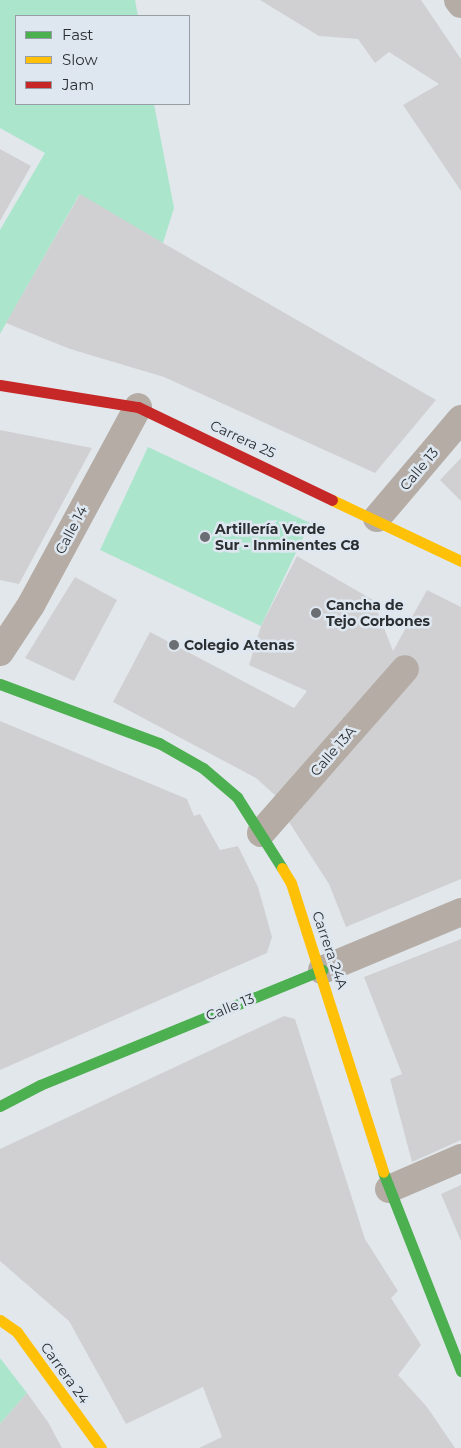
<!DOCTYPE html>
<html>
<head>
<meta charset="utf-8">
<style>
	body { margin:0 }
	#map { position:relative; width:461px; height:1448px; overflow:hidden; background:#e2e7ec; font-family:Montserrat,sans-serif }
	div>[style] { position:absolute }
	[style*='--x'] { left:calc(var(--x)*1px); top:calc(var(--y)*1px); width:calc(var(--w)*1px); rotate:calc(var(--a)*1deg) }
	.green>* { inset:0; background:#abe5cc }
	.building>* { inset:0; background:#d0d0d2 }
	.street>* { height:28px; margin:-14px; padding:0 14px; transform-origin:14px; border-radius:14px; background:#b4aca5 }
	.fast>* { height:11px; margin:-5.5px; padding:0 5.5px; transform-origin:5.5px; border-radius:5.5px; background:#4caf50 }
	.slow>* { height:11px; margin:-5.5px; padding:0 5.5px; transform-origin:5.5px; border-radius:5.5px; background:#ffc107 }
	.jam>* { height:11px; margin:-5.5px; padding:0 5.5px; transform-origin:5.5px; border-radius:5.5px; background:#c62828 }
	.dots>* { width:14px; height:14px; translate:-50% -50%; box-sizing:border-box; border:2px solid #dee7f0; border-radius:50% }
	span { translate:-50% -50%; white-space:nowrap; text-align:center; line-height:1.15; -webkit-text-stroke:5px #dee7f0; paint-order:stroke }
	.street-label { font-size:14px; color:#2b2f32 }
	.poi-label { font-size:14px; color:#2b2f32; font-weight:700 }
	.left { translate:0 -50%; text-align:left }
	.legend { position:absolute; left:15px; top:15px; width:175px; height:90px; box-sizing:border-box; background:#dee7f0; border:1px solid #969da4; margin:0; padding:6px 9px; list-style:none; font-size:15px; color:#2b2f32 }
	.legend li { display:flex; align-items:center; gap:10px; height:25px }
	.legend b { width:25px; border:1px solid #969da4 }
</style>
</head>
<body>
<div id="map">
	<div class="green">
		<i style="clip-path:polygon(0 0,135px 0,138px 16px,16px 16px,16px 104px,154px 104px,174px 208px,163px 243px,79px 195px,0 334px,0 230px,45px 153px,0 128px)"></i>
		<i style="clip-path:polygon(148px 447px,310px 523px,261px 626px,100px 550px)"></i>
		<i style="clip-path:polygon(0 1358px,27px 1393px,0 1424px)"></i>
	</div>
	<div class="building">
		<i style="clip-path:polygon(260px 0,421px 0,461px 59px,461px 191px,403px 105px,439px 84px,389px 52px,375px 63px,358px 39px,319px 36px)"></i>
		<i style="clip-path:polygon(0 149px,31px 166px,0 221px)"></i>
		<i style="clip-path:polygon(80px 194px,163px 243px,436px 400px,375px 473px,164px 377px,70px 349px,6px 323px)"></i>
		<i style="clip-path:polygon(0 430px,92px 448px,19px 584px,0 580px)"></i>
		<i style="clip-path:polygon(461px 458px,461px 501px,440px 480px)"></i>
		<i style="clip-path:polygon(297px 556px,373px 600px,393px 651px,427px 590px,461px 607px,461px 879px,346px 927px,329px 884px,289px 822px,414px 674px,276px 796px,256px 778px,113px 702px,150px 632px,294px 708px,307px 691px,249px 665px,261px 626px)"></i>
		<i style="clip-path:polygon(75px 577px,117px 600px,74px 681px,25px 658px)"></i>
		<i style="clip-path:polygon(0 721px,187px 799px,194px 816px,200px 814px,220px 850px,238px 846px,258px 887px,272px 937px,267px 953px,0 1070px)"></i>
		<i style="clip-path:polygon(461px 939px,461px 1140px,412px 1162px,390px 1079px,402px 1074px,364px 977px)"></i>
		<i style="clip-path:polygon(284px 1016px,295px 1019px,365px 1239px,398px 1291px,391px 1298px,421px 1345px,398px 1375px,427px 1407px,455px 1448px,199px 1448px,222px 1437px,203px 1387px,126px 1424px,69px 1321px,0 1261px,0 1149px)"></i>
		<i style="clip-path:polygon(461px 1185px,461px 1241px,441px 1194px)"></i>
		<i style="clip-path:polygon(27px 1393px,48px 1422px,62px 1448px,0 1448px,0 1424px)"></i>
	</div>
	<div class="street">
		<i style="--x:458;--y:0;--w:5;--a:53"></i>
		<i style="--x:377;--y:518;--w:130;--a:-49.7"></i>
		<i style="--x:0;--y:652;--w:56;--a:-56.6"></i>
		<i style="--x:31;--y:605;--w:225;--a:-61.6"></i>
		<i style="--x:261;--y:833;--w:218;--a:-48.7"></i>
		<i style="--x:322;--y:970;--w:151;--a:-22.6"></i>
		<i style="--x:389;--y:1189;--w:78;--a:-23.3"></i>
	</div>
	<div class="fast">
		<i style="--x:0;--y:684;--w:170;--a:20.4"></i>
		<i style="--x:159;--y:743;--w:51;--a:29.6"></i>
		<i style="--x:203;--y:768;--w:45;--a:40.5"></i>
		<i style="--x:237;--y:797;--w:84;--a:57.6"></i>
		<i style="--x:0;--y:1106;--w:45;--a:-27.7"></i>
		<i style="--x:40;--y:1085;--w:305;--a:-22.2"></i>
		<i style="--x:383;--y:1172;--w:214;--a:68.6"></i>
	</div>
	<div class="slow">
		<i style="--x:332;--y:500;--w:143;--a:25.3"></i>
		<i style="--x:282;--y:868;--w:17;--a:59"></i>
		<i style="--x:291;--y:883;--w:303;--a:72.3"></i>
		<i style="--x:0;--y:1320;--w:21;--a:35"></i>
		<i style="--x:17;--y:1332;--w:143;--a:54.1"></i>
	</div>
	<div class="jam">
		<i style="--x:0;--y:385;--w:140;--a:9.1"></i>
		<i style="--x:138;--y:407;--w:215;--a:25.6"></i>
	</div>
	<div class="dots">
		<i style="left:205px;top:537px;background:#6b6f73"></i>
		<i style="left:316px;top:613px;background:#6b6f73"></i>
		<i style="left:174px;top:645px;background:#6b6f73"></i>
	</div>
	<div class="street-label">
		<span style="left:243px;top:439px;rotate:25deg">Carrera 25</span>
		<span style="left:419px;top:469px;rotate:-50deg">Calle 13</span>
		<span style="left:71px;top:530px;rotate:-62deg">Calle 14</span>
		<span style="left:333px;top:751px;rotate:-49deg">Calle 13A</span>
		<span style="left:330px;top:950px;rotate:71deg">Carrera 24A</span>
		<span style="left:230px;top:1007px;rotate:-22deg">Calle 13</span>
		<span style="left:65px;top:1373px;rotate:54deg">Carrera 24</span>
	</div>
	<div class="poi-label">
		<span class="left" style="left:215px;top:537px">Artillería Verde<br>Sur - Inminentes C8</span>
		<span class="left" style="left:326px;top:613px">Cancha de<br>Tejo Corbones</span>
		<span class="left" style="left:184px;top:645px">Colegio Atenas</span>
	</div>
	<ul class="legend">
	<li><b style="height:6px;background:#4caf50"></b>Fast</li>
	<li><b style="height:6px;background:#ffc107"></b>Slow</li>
	<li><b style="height:6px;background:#c62828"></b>Jam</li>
	</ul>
</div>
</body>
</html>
